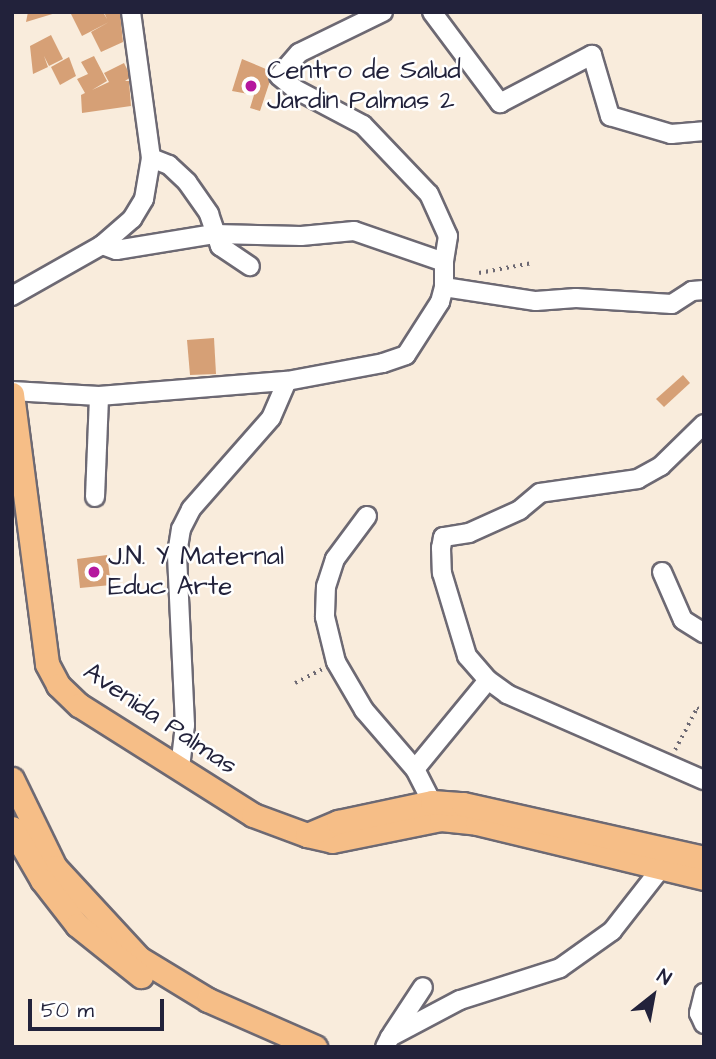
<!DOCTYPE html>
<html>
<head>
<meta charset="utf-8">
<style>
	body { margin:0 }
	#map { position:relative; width:716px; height:1059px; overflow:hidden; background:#f9ecdc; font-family:"Architects Daughter",sans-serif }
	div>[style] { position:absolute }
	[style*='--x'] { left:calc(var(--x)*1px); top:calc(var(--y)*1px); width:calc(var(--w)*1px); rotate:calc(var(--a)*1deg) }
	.building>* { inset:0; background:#d6a076 }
	.path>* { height:3.5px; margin-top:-1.75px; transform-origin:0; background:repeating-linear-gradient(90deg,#6d6973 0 2px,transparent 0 7px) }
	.roads { filter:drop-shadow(2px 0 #6d6973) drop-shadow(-2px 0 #6d6973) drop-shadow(0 2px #6d6973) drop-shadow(0 -2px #6d6973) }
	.minor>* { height:18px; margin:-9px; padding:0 9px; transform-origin:9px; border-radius:9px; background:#fff }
	.major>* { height:23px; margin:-11.5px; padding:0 11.5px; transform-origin:11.5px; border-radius:11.5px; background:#f6be87 }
	.dots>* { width:19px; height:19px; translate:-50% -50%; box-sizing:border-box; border:4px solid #fff; border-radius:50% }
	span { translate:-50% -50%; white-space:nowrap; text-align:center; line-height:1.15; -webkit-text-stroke:5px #fff; paint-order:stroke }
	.poi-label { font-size:26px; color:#22223b }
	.left { translate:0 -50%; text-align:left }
	.street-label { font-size:26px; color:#22223b }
	.frame { position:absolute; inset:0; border:14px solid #22223b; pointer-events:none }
	.north { position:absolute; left:618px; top:961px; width:70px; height:70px; -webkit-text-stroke:5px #fff; paint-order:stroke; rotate:31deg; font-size:19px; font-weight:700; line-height:28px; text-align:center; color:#22223b }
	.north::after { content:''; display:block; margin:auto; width:24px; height:32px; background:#22223b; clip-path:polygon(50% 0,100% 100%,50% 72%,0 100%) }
	.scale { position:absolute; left:28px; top:999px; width:136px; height:32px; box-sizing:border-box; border:4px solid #22223b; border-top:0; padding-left:9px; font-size:21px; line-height:24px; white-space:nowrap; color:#22223b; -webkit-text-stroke:5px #fff; paint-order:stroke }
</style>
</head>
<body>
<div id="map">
	<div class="building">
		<i style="clip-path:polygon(28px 12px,59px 12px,26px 22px)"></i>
		<i style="clip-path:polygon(70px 12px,103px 12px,107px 19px,104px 12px,120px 12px,123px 42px,101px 52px,91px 32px,109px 22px,82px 36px)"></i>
		<i style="clip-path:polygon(51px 35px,63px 59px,49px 66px,44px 56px,48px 67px,33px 74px,30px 46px)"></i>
		<i style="clip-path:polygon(94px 56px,107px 81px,92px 90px,109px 82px,104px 73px,124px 63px,131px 77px,125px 81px,129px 81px,131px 106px,82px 113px,81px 95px,85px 93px,77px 79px,88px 74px,81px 62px)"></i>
		<i style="clip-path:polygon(69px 57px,76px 76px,60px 85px,51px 67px)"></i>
		<i style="clip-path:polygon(242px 59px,273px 72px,260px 111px,250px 108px,254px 95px,232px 91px)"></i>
		<i style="clip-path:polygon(214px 338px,216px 374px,190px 375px,187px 340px)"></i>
		<i style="clip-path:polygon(683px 375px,690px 383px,664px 407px,656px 399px)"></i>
		<i style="clip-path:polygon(107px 555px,111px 585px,80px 588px,77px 559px)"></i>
	</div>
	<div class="path">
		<i style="--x:479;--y:273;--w:54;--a:-10.7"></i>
		<i style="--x:295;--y:683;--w:30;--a:-27"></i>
		<i style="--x:675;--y:750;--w:47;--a:-62.4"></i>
		<i style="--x:697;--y:708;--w:8;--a:23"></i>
	</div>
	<div class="roads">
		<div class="minor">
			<i style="--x:383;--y:12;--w:93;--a:154"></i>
			<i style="--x:299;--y:53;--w:30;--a:131"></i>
			<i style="--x:279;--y:76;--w:21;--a:39"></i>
			<i style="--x:295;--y:89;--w:77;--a:27.9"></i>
			<i style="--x:363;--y:125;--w:95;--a:46.3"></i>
			<i style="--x:429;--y:194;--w:46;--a:65.7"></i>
			<i style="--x:448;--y:236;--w:26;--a:99"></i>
			<i style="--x:432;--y:12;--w:114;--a:53.2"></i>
			<i style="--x:500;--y:103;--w:104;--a:-27.6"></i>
			<i style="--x:592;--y:55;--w:64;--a:73.6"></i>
			<i style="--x:610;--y:116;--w:64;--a:16.4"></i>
			<i style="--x:671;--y:134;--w:33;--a:-5"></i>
			<i style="--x:151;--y:158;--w:19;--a:21"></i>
			<i style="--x:169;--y:165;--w:25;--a:43"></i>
			<i style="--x:187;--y:182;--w:39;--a:55"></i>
			<i style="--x:209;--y:214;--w:34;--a:71"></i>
			<i style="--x:220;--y:246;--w:36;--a:34"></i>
			<i style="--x:444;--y:287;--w:93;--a:8.7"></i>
			<i style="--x:536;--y:301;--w:40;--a:-4.3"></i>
			<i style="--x:576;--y:298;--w:96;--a:3.6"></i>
			<i style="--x:672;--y:304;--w:24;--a:-33"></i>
			<i style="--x:692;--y:291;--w:12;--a:-5"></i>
			<i style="--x:12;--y:296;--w:103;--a:-29.5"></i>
			<i style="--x:102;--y:245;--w:40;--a:-41"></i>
			<i style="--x:132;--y:219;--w:23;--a:-59"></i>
			<i style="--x:144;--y:199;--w:42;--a:-80.3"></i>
			<i style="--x:151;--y:158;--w:147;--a:-97.8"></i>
			<i style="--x:12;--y:391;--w:87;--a:3.3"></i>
			<i style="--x:99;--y:396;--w:189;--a:-4.6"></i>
			<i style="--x:287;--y:381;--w:98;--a:-10.6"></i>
			<i style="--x:383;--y:363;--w:24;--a:-19"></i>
			<i style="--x:406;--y:355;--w:63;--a:-57.3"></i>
			<i style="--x:440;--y:302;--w:16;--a:-75"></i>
			<i style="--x:444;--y:287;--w:25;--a:-90"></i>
			<i style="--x:444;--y:262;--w:95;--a:-161"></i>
			<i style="--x:354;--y:231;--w:53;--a:174.6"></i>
			<i style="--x:301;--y:236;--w:87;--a:-178.7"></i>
			<i style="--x:214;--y:234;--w:99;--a:170.7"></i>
			<i style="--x:116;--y:250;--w:15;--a:-160"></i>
			<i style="--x:704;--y:424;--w:60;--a:135.7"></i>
			<i style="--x:661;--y:466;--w:26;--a:151"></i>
			<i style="--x:638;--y:479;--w:99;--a:171.9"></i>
			<i style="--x:540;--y:493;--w:26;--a:140"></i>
			<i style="--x:520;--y:510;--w:56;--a:155.7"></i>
			<i style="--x:469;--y:533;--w:26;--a:171"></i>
			<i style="--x:443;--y:537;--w:11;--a:100"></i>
			<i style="--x:441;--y:548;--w:25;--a:88"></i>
			<i style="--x:442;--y:573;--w:87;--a:73.2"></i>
			<i style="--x:467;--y:656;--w:32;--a:49"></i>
			<i style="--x:488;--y:680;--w:24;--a:36"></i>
			<i style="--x:507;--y:694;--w:215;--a:23.6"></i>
			<i style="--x:95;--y:497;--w:101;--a:-87.7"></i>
			<i style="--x:367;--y:516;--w:54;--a:126.7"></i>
			<i style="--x:335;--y:559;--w:28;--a:108"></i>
			<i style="--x:326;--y:586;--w:31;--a:92"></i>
			<i style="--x:325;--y:617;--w:46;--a:76.3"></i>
			<i style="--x:336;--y:662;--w:56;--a:59.7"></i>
			<i style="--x:364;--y:710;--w:78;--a:49.2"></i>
			<i style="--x:415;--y:769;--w:37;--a:63"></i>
			<i style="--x:662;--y:572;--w:52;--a:66.4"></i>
			<i style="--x:683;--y:620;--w:25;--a:32"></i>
			<i style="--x:180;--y:768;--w:43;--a:-83.4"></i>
			<i style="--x:185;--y:725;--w:171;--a:-92.7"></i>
			<i style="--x:177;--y:554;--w:25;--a:-81"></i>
			<i style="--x:181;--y:529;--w:22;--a:-63"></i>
			<i style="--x:191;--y:509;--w:121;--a:-48.7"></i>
			<i style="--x:271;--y:418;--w:40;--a:-66.6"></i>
			<i style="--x:415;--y:769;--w:115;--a:-50.6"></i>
			<i style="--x:704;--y:993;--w:21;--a:104"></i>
			<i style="--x:699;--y:1013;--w:12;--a:66"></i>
			<i style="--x:392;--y:1034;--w:56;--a:-56.6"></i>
			<i style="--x:385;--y:1047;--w:11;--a:-63"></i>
			<i style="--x:390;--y:1037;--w:79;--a:-27.9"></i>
			<i style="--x:460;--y:1000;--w:105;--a:-17.7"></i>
			<i style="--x:560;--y:968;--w:64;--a:-35.4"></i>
			<i style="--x:612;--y:931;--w:81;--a:-52"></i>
		</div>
		<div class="major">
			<i style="--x:12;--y:394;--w:272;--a:82.6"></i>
			<i style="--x:47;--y:664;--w:24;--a:62"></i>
			<i style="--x:58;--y:685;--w:29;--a:44"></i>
			<i style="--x:79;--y:705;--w:206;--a:32.3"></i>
			<i style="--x:253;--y:815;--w:58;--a:20.3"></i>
			<i style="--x:307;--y:835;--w:26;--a:13"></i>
			<i style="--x:332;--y:841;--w:111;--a:-11.4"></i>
			<i style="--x:441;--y:819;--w:36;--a:6"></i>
			<i style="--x:477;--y:823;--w:234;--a:13.6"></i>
			<i style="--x:12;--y:779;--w:98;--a:64"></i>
			<i style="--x:55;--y:867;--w:124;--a:47.3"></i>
			<i style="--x:139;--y:958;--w:81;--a:31.3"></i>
			<i style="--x:208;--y:1000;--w:117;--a:23.7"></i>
			<i style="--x:12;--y:828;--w:60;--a:60"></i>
			<i style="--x:42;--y:880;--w:57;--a:52.1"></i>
			<i style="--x:77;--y:925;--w:82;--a:38.6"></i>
			<i style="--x:307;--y:835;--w:34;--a:-23"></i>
			<i style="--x:338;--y:822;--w:96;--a:-12"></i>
			<i style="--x:432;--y:802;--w:31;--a:4"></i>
			<i style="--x:463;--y:804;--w:247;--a:12.6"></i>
		</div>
	</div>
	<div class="dots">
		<i style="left:251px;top:86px;background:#b5179e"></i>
		<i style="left:94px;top:572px;background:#b5179e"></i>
	</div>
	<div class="poi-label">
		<span class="left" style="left:267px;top:86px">Centro de Salud<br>Jardin Palmas 2</span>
		<span class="left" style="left:108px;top:572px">J.N. Y Maternal<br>Educ Arte</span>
	</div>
	<div class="street-label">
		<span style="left:160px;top:719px;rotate:34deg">Avenida Palmas</span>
	</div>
	<div class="frame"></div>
	<div class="north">N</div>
	<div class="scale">50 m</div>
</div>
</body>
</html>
